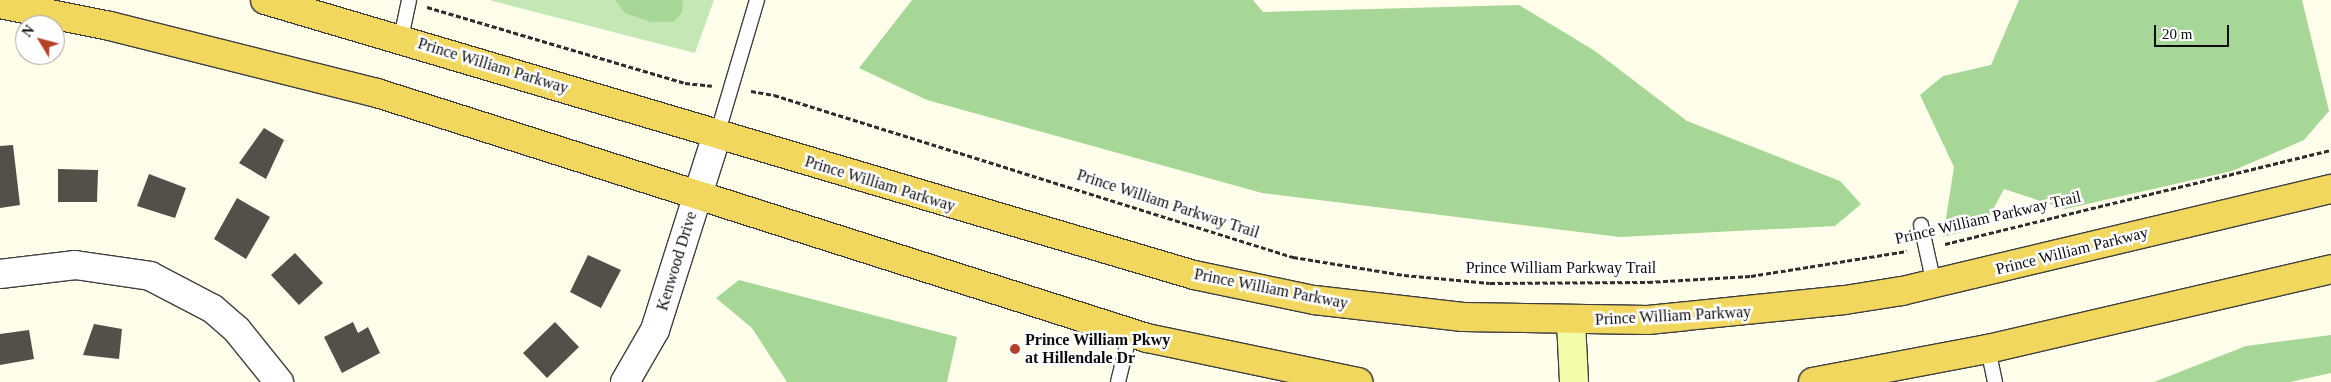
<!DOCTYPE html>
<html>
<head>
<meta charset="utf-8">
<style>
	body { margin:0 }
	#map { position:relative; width:2331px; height:382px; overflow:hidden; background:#fefeeb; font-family:Georgia,serif }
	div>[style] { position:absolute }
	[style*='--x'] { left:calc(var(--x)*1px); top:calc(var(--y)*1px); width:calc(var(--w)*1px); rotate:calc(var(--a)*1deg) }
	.green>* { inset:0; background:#c5e7b6 }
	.forest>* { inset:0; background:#a6d796 }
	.building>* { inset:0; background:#544f49 }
	.path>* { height:3px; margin-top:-1.5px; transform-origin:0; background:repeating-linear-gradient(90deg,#2e2e2e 0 5px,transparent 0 7.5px) }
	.roads { filter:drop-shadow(1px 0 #3f3f3f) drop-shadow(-1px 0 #3f3f3f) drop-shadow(0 1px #3f3f3f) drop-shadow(0 -1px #3f3f3f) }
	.service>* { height:14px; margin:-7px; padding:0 7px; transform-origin:7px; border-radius:7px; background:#fff }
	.minor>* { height:28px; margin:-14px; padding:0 14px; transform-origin:14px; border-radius:14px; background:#fff }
	.secondary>* { height:28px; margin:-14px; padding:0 14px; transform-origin:14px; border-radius:14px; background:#f3fca8 }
	.trunk>* { height:28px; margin:-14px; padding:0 14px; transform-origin:14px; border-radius:14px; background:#f2d75f }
	.dots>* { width:14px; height:14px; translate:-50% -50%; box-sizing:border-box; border:2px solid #fff; border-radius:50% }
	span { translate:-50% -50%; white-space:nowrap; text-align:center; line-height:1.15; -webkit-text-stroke:5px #fff; paint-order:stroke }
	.street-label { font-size:16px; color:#0c0c0c }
	.poi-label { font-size:16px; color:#0c0c0c; font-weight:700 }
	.left { translate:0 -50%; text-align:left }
	.north { position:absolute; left:15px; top:15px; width:50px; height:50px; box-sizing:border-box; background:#fff; border:1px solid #9e9e9e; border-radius:50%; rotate:307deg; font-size:14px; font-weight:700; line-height:20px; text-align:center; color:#0c0c0c }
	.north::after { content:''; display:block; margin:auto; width:18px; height:22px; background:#b64129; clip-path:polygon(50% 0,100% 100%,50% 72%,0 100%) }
	.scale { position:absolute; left:2154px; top:25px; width:75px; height:22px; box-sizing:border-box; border:2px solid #0c0c0c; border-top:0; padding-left:6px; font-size:15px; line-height:18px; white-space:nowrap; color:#0c0c0c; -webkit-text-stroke:4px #fff; paint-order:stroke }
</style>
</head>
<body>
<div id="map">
	<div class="green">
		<i style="clip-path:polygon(489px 0,714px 0,695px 53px)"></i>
	</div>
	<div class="forest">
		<i style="clip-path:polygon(615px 0,683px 0,682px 12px,674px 22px,651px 22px,625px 13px)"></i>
		<i style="clip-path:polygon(912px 0,1253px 0,1263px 12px,1519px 5px,1595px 51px,1687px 121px,1840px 181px,1861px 204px,1835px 226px,1620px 237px,1262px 193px,927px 100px,859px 68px)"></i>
		<i style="clip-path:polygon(2019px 0,2302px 0,2329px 111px,2304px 140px,2232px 171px,2065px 209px,2004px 189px,1984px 226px,1943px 237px,1954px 167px,1920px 95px,1943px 76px,1991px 65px)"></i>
		<i style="clip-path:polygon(739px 280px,957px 337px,947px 382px,787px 382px,752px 328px,716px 298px)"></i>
		<i style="clip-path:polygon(2331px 335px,2331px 373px,2290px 382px,2154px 382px,2246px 346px)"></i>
	</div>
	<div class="building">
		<i style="clip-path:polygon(264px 128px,284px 140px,266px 179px,239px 163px)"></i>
		<i style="clip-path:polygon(13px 145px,20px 205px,0 208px,0 146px)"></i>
		<i style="clip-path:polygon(58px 169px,98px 170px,97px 202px,58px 202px)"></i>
		<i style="clip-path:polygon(149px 174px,186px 188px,175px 218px,137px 206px)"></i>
		<i style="clip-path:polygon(237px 198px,270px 217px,246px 259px,214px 239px)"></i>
		<i style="clip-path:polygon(295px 253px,323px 283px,299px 305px,271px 275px)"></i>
		<i style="clip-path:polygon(588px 255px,621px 270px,601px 308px,570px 292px)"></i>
		<i style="clip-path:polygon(353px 322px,358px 333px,368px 327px,380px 353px,342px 373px,324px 337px)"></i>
		<i style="clip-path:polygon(555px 322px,579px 347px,547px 378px,523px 353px)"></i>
		<i style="clip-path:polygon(94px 324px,122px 329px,119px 359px,83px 355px)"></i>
		<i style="clip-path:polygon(29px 330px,34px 359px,0 365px,0 334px)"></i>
	</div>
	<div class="path">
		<i style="--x:427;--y:7;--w:269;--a:16.4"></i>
		<i style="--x:685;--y:83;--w:27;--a:6"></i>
		<i style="--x:751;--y:91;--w:23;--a:10"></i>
		<i style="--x:774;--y:95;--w:544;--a:17.34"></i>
		<i style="--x:1293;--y:257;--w:112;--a:9.2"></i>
		<i style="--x:1404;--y:275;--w:86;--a:5.3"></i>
		<i style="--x:1490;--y:283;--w:158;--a:-0.4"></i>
		<i style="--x:1648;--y:282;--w:103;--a:-3.3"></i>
		<i style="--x:1751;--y:276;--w:158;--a:-9.1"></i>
		<i style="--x:1945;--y:244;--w:397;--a:-13.7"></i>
	</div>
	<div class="roads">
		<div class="service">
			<i style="--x:401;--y:38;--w:39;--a:-78"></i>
			<i style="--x:717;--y:135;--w:141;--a:-73.5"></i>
			<i style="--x:1921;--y:225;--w:60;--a:77.6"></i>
			<i style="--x:1988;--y:349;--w:34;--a:78"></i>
			<i style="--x:1118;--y:382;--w:50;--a:-76.2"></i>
		</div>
		<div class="minor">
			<i style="--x:0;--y:274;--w:76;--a:-6.8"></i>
			<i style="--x:75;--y:265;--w:76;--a:8.3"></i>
			<i style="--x:150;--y:276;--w:71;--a:27.6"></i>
			<i style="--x:213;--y:309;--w:32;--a:41"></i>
			<i style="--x:237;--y:330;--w:67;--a:51.1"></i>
			<i style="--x:625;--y:382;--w:60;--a:-60"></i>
			<i style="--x:655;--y:330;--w:205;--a:-72.4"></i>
		</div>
		<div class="secondary">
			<i style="--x:1571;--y:322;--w:60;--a:87.1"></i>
		</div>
		<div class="trunk">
			<i style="--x:265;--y:0;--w:969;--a:16.49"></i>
			<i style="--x:1194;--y:275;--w:123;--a:11.8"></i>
			<i style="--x:1314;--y:300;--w:150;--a:6.5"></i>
			<i style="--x:1463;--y:317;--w:185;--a:0.9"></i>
			<i style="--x:1648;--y:320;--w:198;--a:-5.8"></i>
			<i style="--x:1845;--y:300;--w:58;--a:-9"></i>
			<i style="--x:1902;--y:291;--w:441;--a:-13.4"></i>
			<i style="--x:0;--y:4;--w:112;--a:11.3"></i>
			<i style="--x:110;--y:26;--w:275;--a:14.1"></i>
			<i style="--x:377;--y:93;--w:808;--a:17.65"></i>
			<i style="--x:1147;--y:338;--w:216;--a:11.8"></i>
			<i style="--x:1813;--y:382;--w:178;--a:-10.7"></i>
			<i style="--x:1988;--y:349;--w:352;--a:-13.1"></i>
		</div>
	</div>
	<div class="dots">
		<i style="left:1015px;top:349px;background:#b64129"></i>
	</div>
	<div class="street-label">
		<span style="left:493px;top:66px;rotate:17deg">Prince William Parkway</span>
		<span style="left:880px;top:184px;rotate:17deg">Prince William Parkway</span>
		<span style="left:1168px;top:204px;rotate:18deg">Prince William Parkway Trail</span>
		<span style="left:1988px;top:218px;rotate:-13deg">Prince William Parkway Trail</span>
		<span style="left:2072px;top:251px;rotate:-14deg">Prince William Parkway</span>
		<span style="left:677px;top:261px;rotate:-73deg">Kenwood Drive</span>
		<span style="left:1561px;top:268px">Prince William Parkway Trail</span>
		<span style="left:1271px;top:289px;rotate:11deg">Prince William Parkway</span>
		<span style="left:1673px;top:316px;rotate:-3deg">Prince William Parkway</span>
	</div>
	<div class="poi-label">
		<span class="left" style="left:1025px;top:349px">Prince William Pkwy<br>at Hillendale Dr</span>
	</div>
	<div class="north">N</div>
	<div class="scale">20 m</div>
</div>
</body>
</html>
